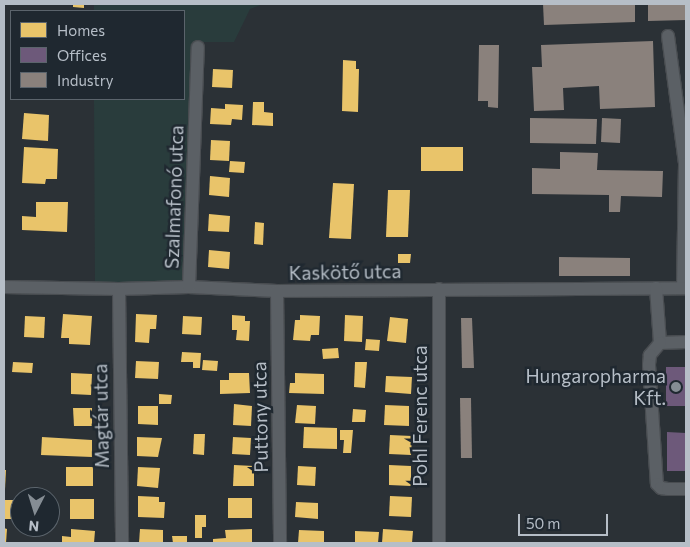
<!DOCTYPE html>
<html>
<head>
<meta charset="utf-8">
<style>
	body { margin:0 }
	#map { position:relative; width:690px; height:547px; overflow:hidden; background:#2b3136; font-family:Commissioner,sans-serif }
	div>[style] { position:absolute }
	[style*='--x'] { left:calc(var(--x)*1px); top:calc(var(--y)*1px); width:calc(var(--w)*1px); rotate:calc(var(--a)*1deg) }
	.green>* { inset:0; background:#293c3c }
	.homes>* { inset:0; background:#e9c46a }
	.offices>* { inset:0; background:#6d597a }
	.industry>* { inset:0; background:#8a817c }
	.roads { filter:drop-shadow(1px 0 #494d51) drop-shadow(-1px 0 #494d51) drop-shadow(0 1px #494d51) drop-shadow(0 -1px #494d51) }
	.minor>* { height:12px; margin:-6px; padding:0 6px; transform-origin:6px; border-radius:6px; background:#5b6065 }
	.dots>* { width:14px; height:14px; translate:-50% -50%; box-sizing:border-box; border:2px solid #1f2830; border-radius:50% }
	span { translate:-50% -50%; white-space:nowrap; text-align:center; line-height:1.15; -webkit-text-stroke:5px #1f2830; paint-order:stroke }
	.street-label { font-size:19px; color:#b6bec7 }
	.poi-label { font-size:19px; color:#b6bec7 }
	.right { translate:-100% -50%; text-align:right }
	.frame { position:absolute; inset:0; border:5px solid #b6bec7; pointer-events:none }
	.legend { position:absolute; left:10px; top:10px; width:175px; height:90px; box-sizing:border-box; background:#1f2830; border:1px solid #5b646c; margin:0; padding:6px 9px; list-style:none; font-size:15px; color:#b6bec7 }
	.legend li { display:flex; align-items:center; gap:10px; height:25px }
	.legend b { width:25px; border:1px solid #5b646c }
	.north { position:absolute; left:10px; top:487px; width:50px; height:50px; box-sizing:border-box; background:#1f2830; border:1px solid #5b646c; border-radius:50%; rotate:185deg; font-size:14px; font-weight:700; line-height:20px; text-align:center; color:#b6bec7 }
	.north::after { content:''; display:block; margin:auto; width:18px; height:22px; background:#858d94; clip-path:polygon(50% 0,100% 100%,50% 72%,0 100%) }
	.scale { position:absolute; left:518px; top:514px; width:90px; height:22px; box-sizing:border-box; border:2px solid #b6bec7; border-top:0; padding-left:6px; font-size:15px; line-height:18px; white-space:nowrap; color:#b6bec7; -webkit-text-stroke:4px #1f2830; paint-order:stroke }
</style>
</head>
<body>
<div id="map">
	<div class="green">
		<i style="clip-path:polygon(94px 4px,263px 4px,250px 9px,234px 42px,192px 42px,182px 287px,95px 287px,94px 99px,184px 99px,184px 11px,94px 11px)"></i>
	</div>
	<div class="homes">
		<i style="clip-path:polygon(73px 4px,84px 4px,84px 8px,73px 7px)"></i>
		<i style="clip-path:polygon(343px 60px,356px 61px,356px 69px,359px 69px,358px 112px,342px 111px)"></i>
		<i style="clip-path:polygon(213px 69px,233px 70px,232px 88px,212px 87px)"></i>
		<i style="clip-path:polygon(253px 102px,264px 102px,264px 112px,273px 113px,273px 126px,252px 125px)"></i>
		<i style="clip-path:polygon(225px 104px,243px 105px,242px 120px,232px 119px,231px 125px,210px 124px,211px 108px,225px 109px)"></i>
		<i style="clip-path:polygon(24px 113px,49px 115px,48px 141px,22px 139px)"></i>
		<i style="clip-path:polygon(211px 140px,230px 141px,229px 161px,210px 160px)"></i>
		<i style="clip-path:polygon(24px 147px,58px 149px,57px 179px,46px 179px,45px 184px,22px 183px)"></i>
		<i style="clip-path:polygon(421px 147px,463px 147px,463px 171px,421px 171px)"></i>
		<i style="clip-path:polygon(230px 161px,245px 162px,244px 173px,229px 172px)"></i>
		<i style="clip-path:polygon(210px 176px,230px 178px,229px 197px,209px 195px)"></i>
		<i style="clip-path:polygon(333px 183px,354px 184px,351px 239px,329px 238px)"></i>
		<i style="clip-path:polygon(388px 190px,410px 190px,408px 237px,386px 237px)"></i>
		<i style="clip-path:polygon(36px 202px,68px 202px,67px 232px,22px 230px,22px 216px,36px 217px)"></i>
		<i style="clip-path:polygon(209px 214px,230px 216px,229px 232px,208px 231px)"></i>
		<i style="clip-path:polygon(255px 222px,264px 223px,263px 245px,254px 244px)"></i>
		<i style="clip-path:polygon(209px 250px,230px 252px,229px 269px,208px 267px)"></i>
		<i style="clip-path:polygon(398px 254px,411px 254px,410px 263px,398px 263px)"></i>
		<i style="clip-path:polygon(63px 314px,92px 316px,90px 345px,69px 344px,69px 338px,61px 338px)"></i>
		<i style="clip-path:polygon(136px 314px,157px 315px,156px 329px,150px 329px,149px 343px,135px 342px)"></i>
		<i style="clip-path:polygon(232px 315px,245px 316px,245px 321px,250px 321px,249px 341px,236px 340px,237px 330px,232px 330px)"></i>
		<i style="clip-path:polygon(300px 315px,320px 316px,319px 335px,311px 335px,310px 341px,293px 340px,295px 320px,300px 320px)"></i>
		<i style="clip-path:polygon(345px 315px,363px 316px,362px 342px,344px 341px)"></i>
		<i style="clip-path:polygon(25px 316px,45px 317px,44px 338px,24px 337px)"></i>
		<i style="clip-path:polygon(183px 316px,202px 317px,201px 335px,182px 334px)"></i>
		<i style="clip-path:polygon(390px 317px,408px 319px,406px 343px,387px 341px)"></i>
		<i style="clip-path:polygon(366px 339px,380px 340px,379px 351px,365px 350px)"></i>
		<i style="clip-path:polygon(338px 348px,339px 358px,323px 359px,322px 349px)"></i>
		<i style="clip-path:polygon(182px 352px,201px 353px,200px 368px,193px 368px,193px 362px,181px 362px)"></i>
		<i style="clip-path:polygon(203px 360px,218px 361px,217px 371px,202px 370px)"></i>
		<i style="clip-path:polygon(136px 361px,159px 362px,158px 379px,135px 378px)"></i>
		<i style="clip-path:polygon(13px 362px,33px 363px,32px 373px,12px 372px)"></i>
		<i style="clip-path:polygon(355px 362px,367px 362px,365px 388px,354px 387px)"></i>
		<i style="clip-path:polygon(71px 373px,92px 374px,91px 395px,71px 394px)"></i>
		<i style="clip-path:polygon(229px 373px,249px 373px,250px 393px,220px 394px,220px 380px,229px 380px)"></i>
		<i style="clip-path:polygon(295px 373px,324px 374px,324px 394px,289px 393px,290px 383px,295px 383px)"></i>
		<i style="clip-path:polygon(386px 376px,412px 377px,411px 394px,385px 392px)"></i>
		<i style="clip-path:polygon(159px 394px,172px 395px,171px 404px,159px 404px)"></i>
		<i style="clip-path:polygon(234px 404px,252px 406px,251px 426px,233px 425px)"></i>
		<i style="clip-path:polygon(297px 405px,316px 406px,315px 424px,295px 423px)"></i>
		<i style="clip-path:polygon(385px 405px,409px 406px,409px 426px,384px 425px)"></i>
		<i style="clip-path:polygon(138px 406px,158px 406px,158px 425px,138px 424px)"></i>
		<i style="clip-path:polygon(73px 408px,92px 408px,92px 426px,74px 426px)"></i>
		<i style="clip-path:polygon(353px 409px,366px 410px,365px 422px,352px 422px)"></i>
		<i style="clip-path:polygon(304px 427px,337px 428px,337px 449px,303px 448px)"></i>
		<i style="clip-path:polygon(340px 430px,353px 430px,351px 453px,343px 453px,344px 440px,340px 440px)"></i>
		<i style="clip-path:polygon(194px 434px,205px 434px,204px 455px,193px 454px)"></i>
		<i style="clip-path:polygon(390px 435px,412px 436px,411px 455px,389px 454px)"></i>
		<i style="clip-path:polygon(42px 437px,92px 440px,92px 457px,41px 455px)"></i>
		<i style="clip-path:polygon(137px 437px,162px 438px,158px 457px,137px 456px)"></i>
		<i style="clip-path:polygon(233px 437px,251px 438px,250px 455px,232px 454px)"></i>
		<i style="clip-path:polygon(234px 465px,254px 466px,254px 486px,233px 486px)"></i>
		<i style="clip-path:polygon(389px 465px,411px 466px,411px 486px,389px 485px)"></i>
		<i style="clip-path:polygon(298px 466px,316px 467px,315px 486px,297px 485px)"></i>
		<i style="clip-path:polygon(66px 467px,93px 467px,93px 486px,66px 486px)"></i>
		<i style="clip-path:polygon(138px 467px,160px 468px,158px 488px,137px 486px)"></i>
		<i style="clip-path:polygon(4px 470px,6px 470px,5px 489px,4px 489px)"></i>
		<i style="clip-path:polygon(138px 496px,159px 497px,159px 502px,165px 502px,164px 518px,138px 517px)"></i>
		<i style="clip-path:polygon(390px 496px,412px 497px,411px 517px,389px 516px)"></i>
		<i style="clip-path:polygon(228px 498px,252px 498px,252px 518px,228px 518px)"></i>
		<i style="clip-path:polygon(70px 499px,94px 499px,94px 519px,70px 519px)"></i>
		<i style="clip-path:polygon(4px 500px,13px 500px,12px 519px,4px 519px)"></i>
		<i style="clip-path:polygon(296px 502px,318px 503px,318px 519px,295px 517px)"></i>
		<i style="clip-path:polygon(195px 515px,206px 515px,206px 527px,202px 527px,202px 538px,195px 538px)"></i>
		<i style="clip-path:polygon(4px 528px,7px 529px,6px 543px,4px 543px)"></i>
		<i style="clip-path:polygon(71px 529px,95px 531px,94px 543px,62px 543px,62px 536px,71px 537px)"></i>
		<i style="clip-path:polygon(140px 529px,163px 530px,163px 543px,139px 543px)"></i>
		<i style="clip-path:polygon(252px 529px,252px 543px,213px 543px,213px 539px,226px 538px,225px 530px)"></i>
		<i style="clip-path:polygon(383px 529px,413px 531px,412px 543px,382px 543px)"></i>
		<i style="clip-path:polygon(299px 530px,324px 531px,324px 543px,298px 543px)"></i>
		<i style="clip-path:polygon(355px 531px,379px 532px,378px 543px,355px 543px)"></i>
		<i style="clip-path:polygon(172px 536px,187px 536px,187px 543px,173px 543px)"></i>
	</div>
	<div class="offices">
		<i style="clip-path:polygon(666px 367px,686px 367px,686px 406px,666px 406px)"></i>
		<i style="clip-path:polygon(667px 432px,686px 433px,686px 471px,667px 471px)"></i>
	</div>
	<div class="industry">
		<i style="clip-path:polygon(543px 4px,635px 4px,635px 22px,544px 25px)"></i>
		<i style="clip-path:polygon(648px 4px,686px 4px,686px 20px,648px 21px)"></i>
		<i style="clip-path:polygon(653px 41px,655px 107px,600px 109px,599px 86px,563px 88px,564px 110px,534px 111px,532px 67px,542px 67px,541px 45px)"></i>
		<i style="clip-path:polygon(479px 45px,499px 45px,498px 108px,488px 107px,488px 101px,478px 101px)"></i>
		<i style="clip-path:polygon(530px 118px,597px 119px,596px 144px,530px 143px)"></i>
		<i style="clip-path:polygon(602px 118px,621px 119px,620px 143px,601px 142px)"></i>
		<i style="clip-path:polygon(560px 152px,598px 153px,597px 170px,663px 171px,662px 197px,621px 196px,620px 212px,609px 212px,609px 195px,532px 194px,532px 168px,560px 169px)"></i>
		<i style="clip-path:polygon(559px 257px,630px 258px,630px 276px,559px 276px)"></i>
		<i style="clip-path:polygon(461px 318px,472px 318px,474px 368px,462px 368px)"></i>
		<i style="clip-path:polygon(460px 398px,471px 398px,472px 458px,461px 458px)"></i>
	</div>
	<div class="roads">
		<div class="minor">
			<i style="--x:668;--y:36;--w:129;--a:82.4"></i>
			<i style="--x:685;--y:164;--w:124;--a:90.9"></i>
			<i style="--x:4;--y:287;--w:115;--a:1"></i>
			<i style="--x:119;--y:289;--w:70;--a:-1.6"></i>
			<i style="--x:189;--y:287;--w:88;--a:2.6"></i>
			<i style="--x:277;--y:291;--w:409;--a:-0.4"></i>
			<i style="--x:189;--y:287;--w:240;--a:-87.9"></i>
			<i style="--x:656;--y:288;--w:55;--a:85.8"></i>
			<i style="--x:119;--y:289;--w:254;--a:89.3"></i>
			<i style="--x:277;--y:291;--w:252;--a:89.3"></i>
			<i style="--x:686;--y:342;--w:26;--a:178"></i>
			<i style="--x:660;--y:343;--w:16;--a:130"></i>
			<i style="--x:650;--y:355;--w:10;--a:96"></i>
			<i style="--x:649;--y:365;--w:119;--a:86.2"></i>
			<i style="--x:657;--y:484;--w:6;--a:45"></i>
			<i style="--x:661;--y:488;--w:7;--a:8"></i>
			<i style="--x:668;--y:489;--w:18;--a:0"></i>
			<i style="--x:439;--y:543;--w:254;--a:-90"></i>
		</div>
	</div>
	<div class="dots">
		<i style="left:676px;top:387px;background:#858d94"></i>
	</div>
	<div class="street-label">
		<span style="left:174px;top:197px;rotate:-88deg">Szalmafonó utca</span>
		<span style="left:345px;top:272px;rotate:-1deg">Kaskötő utca</span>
		<span style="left:101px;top:416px;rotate:-91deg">Magtár utca</span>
		<span style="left:420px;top:416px;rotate:-90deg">Pohl Ferenc utca</span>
		<span style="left:260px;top:417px;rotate:-91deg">Puttony utca</span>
	</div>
	<div class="poi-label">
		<span class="right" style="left:666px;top:387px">Hungaropharma<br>Kft.</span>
	</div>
	<div class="frame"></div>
	<ul class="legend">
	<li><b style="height:14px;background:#e9c46a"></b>Homes</li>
	<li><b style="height:14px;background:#6d597a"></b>Offices</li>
	<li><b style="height:14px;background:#8a817c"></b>Industry</li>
	</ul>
	<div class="north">N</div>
	<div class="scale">50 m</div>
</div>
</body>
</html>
